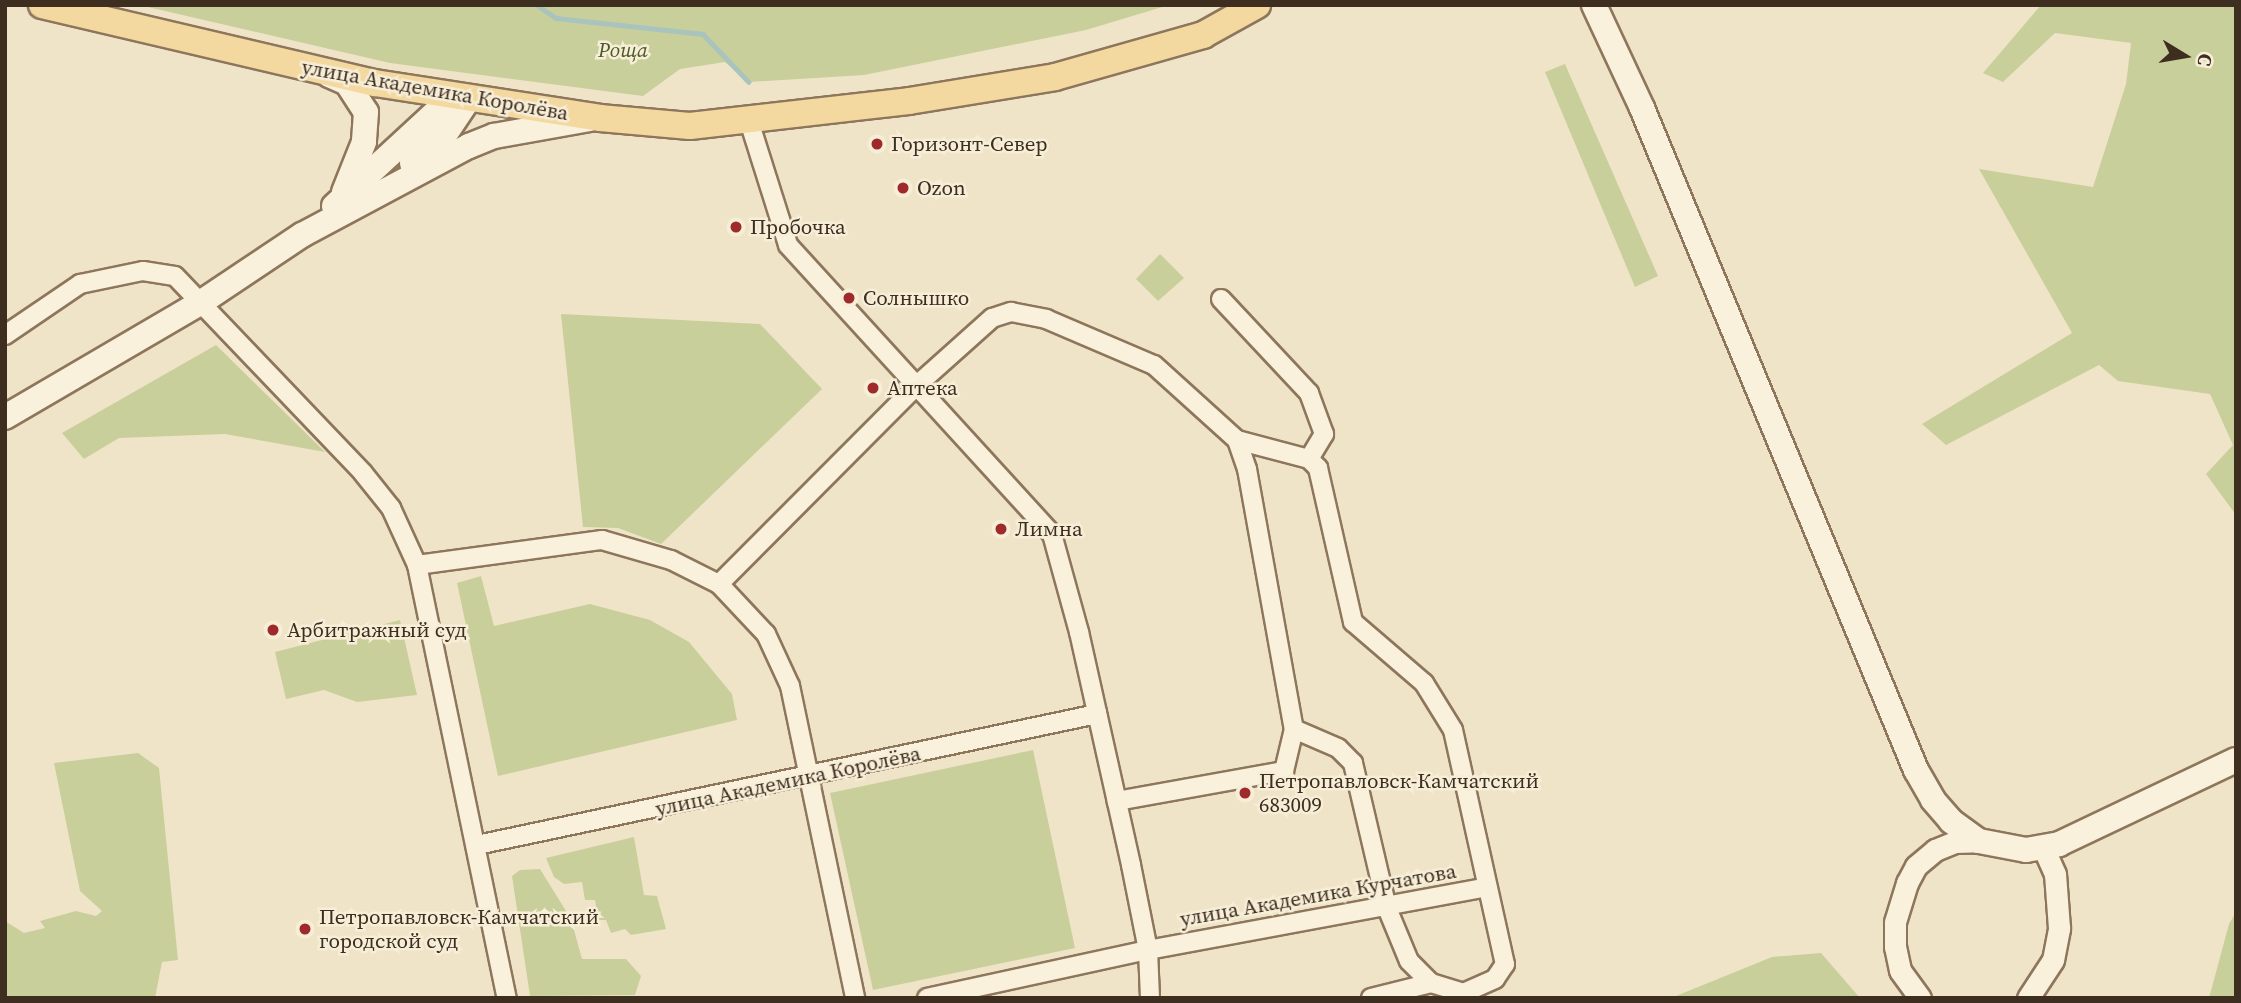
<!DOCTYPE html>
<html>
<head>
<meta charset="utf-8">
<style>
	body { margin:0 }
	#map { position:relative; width:2241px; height:1003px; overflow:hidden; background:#f0e4c8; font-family:"Source Serif 4",serif }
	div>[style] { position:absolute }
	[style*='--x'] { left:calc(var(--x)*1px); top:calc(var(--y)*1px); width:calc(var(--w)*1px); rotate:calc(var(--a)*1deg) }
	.green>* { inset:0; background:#c9cf9b }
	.stream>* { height:4.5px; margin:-2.25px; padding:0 2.25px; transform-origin:2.25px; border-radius:2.25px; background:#a9c4bc }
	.roads { filter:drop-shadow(2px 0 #8d765c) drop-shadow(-2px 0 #8d765c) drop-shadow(0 2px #8d765c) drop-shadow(0 -2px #8d765c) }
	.minor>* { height:18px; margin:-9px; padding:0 9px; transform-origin:9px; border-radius:9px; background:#faf1dc }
	.tertiary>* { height:21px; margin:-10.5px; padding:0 10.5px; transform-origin:10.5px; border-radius:10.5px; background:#faf1dc }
	.secondary>* { height:24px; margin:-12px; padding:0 12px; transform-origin:12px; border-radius:12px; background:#faf1dc }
	.primary>* { height:26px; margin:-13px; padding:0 13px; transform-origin:13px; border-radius:13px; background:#f3d9a0 }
	.dots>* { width:19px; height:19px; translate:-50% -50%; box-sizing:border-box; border:4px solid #f7eed8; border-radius:50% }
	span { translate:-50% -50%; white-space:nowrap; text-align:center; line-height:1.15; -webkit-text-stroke:5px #f7eed8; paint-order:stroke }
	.park-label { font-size:21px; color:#4d5a26; font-style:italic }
	.street-label { font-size:21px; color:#3d2e20 }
	.poi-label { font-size:21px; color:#3d2e20 }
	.left { translate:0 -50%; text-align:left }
	.frame { position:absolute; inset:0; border:7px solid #3d2e20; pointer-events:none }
	.north { position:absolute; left:2150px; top:21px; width:70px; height:70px; -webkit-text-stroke:5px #f7eed8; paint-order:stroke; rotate:101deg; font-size:19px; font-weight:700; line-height:28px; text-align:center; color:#3d2e20 }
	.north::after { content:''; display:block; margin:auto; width:24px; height:32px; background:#3d2e20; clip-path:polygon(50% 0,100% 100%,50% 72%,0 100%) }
</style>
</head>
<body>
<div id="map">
	<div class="green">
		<i style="clip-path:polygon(139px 5px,1169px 5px,1086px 30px,864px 75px,749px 82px,725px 62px,680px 69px,643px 96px,390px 63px)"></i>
		<i style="clip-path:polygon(2041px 5px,2236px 5px,2236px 515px,2206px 474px,2233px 445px,2210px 394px,2118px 381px,2099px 365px,1946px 445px,1922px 424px,2072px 333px,1979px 169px,2093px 187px,2126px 84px,2131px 43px,2055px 33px,2003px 82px,1983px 73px)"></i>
		<i style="clip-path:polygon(1565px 64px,1658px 276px,1635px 287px,1545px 72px)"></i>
		<i style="clip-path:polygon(1160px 254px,1184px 278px,1158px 301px,1136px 279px)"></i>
		<i style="clip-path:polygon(561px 314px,760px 324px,822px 389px,661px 544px,618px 528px,583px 527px)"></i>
		<i style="clip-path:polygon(216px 345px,325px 452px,225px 434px,119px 438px,84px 459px,62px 433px)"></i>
		<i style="clip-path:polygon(481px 576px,494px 626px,590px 604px,650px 620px,689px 642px,732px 694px,737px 720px,498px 776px,457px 583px)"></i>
		<i style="clip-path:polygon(400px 620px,417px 695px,357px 702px,324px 690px,286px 699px,275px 652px)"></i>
		<i style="clip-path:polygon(1033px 750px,1075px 948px,873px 990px,830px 793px)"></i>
		<i style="clip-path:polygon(138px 753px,159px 768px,178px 960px,162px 962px,155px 998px,5px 998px,5px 921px,24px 933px,45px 928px,40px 921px,76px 911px,96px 916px,102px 911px,80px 891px,54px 763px)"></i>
		<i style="clip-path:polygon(634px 837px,644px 895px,657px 896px,666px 929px,631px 935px,625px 929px,611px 933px,606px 920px,598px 920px,595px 900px,585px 900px,582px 882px,564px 884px,554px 877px,546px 858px)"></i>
		<i style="clip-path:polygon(540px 869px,571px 919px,582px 959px,626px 959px,641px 976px,635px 995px,530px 996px,512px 876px,520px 870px)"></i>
		<i style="clip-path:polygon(2236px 912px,2236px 998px,2209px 998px,2229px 924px)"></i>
		<i style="clip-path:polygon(1821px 953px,1860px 998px,1671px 998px,1772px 957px)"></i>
	</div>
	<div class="stream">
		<i style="--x:537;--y:5;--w:23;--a:34"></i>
		<i style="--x:556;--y:18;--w:148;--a:6.2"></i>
		<i style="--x:703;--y:34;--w:66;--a:46.2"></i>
	</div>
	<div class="roads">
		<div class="minor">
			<i style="--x:749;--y:121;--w:130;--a:72.5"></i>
			<i style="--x:788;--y:245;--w:391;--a:47.6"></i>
			<i style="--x:1052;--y:534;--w:102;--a:74.6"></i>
			<i style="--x:1079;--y:632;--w:239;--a:77.4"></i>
			<i style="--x:1131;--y:865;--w:87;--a:78.7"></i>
			<i style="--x:1148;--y:950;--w:48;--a:87.6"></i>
			<i style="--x:1221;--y:299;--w:129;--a:46.9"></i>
			<i style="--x:1309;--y:393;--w:44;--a:69.9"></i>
			<i style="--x:1324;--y:434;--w:29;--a:121"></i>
			<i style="--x:5;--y:335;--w:91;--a:-34.2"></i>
			<i style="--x:80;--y:284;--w:64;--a:-11.7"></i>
			<i style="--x:143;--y:271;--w:32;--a:9"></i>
			<i style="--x:175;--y:276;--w:272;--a:46.3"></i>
			<i style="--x:363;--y:473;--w:45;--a:51.3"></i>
			<i style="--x:391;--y:508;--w:63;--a:65.5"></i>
			<i style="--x:417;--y:565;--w:442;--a:78.3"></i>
			<i style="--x:1237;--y:440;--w:74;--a:14.8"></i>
			<i style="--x:1309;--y:459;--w:13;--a:45"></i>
			<i style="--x:1318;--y:468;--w:158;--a:77.2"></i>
			<i style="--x:1353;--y:622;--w:94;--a:40.7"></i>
			<i style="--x:1424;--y:683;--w:55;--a:58.3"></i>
			<i style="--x:1453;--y:730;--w:240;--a:77.5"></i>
			<i style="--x:1505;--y:964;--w:18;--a:124"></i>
			<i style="--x:1495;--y:979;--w:34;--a:156"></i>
			<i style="--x:1464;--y:993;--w:34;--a:-163"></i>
			<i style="--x:1431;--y:983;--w:31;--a:-135"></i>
			<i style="--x:1409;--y:961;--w:57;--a:-112.5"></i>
			<i style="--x:1387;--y:908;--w:149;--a:-103.2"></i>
			<i style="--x:1353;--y:763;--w:21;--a:-135"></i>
			<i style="--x:1338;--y:748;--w:48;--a:-156.6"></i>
			<i style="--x:417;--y:565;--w:187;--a:-7.7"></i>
			<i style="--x:602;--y:540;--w:72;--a:16.2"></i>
			<i style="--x:671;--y:560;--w:54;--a:26.6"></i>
			<i style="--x:719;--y:584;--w:69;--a:46.8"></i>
			<i style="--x:766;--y:634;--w:57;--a:65.2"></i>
			<i style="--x:790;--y:686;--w:319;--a:78.2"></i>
			<i style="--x:719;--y:584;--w:279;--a:-45.1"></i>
			<i style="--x:916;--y:386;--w:102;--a:-41.8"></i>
			<i style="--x:992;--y:318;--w:20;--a:-18"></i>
			<i style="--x:1011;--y:312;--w:36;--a:11"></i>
			<i style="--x:1046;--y:319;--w:117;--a:23.1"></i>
			<i style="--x:1154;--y:365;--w:112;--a:42.1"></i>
			<i style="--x:1237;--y:440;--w:31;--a:71"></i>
			<i style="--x:1247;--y:469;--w:264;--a:79.8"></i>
			<i style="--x:1294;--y:729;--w:43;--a:103.4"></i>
			<i style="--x:1284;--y:771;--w:170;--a:169.8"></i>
			<i style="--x:477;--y:845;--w:634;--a:-11.93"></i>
			<i style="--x:927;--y:998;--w:226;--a:-12.3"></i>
			<i style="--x:1148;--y:950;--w:345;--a:-10.5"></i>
			<i style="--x:1371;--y:998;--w:62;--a:-14"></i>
		</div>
		<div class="tertiary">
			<i style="--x:1920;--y:998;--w:34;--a:-126"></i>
			<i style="--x:1900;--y:970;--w:24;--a:-102"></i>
			<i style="--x:1895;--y:947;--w:25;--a:-90"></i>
			<i style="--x:1895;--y:922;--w:41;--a:-72.9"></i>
			<i style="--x:1907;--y:883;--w:19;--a:-62"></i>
			<i style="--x:1916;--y:866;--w:25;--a:-40"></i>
			<i style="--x:1935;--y:850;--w:22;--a:-22"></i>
			<i style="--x:1955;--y:842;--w:24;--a:-2"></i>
			<i style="--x:2028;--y:998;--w:45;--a:-56.7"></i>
			<i style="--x:2053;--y:960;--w:33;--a:-79"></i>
			<i style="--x:2059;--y:928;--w:54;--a:-94.2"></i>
			<i style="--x:2055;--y:874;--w:30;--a:-114"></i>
		</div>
		<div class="secondary">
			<i style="--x:1594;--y:5;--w:114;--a:65"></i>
			<i style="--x:1642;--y:108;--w:716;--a:67.52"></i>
			<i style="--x:1916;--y:770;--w:34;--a:60"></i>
			<i style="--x:1933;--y:800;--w:28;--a:49"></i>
			<i style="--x:1951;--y:821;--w:34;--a:36"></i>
			<i style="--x:1979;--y:841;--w:48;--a:10.8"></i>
			<i style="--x:2026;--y:850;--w:34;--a:-10"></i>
			<i style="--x:2059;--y:844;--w:196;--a:-25.4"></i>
			<i style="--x:329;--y:75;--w:20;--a:24"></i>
			<i style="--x:347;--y:83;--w:35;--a:57"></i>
			<i style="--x:366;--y:112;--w:30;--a:94"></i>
			<i style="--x:364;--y:142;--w:54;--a:111.8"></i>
			<i style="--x:412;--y:163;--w:42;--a:-40.2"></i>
			<i style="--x:444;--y:136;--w:43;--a:-56.3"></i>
			<i style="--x:334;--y:206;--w:161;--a:-42.7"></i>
			<i style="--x:5;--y:417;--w:226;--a:-30.3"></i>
			<i style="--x:200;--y:303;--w:123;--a:-33.7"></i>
			<i style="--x:302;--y:235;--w:189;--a:-28.1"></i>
			<i style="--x:469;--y:146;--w:27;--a:-22"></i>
			<i style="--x:494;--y:136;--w:97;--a:-10.1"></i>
		</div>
		<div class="primary">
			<i style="--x:42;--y:5;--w:342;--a:13.2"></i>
			<i style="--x:375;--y:83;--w:228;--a:8.8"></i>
			<i style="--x:600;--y:118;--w:90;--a:5.1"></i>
			<i style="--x:690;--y:126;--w:220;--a:-6.5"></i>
			<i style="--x:909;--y:101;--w:148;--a:-9.3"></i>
			<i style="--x:1055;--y:77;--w:154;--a:-15.8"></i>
			<i style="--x:1203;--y:35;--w:62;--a:-29.1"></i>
		</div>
	</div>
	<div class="dots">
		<i style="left:877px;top:144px;background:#9e2a2b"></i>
		<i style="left:903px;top:188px;background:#9e2a2b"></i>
		<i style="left:736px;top:227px;background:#9e2a2b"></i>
		<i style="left:849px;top:298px;background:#9e2a2b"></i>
		<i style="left:873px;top:388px;background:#9e2a2b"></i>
		<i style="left:1001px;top:529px;background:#9e2a2b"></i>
		<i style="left:273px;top:630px;background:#9e2a2b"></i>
		<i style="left:1245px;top:793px;background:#9e2a2b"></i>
		<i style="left:305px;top:929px;background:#9e2a2b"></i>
	</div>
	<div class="park-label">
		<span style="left:623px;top:50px">Роща</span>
	</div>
	<div class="street-label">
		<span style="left:435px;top:90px;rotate:10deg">улица Академика Королёва</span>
		<span style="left:788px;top:781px;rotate:-12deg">улица Академика Королёва</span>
		<span style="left:1318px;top:895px;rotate:-10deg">улица Академика Курчатова</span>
	</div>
	<div class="poi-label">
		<span class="left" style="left:891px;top:144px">Горизонт-Север</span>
		<span class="left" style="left:917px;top:188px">Ozon</span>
		<span class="left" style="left:750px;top:227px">Пробочка</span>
		<span class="left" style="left:863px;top:298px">Солнышко</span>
		<span class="left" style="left:887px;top:388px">Аптека</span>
		<span class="left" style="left:1015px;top:529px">Лимна</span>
		<span class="left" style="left:287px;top:630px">Арбитражный суд</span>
		<span class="left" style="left:1259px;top:793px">Петропавловск-Камчатский<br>683009</span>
		<span class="left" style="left:319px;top:929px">Петропавловск-Камчатский<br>городской суд</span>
	</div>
	<div class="frame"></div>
	<div class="north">С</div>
</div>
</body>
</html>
